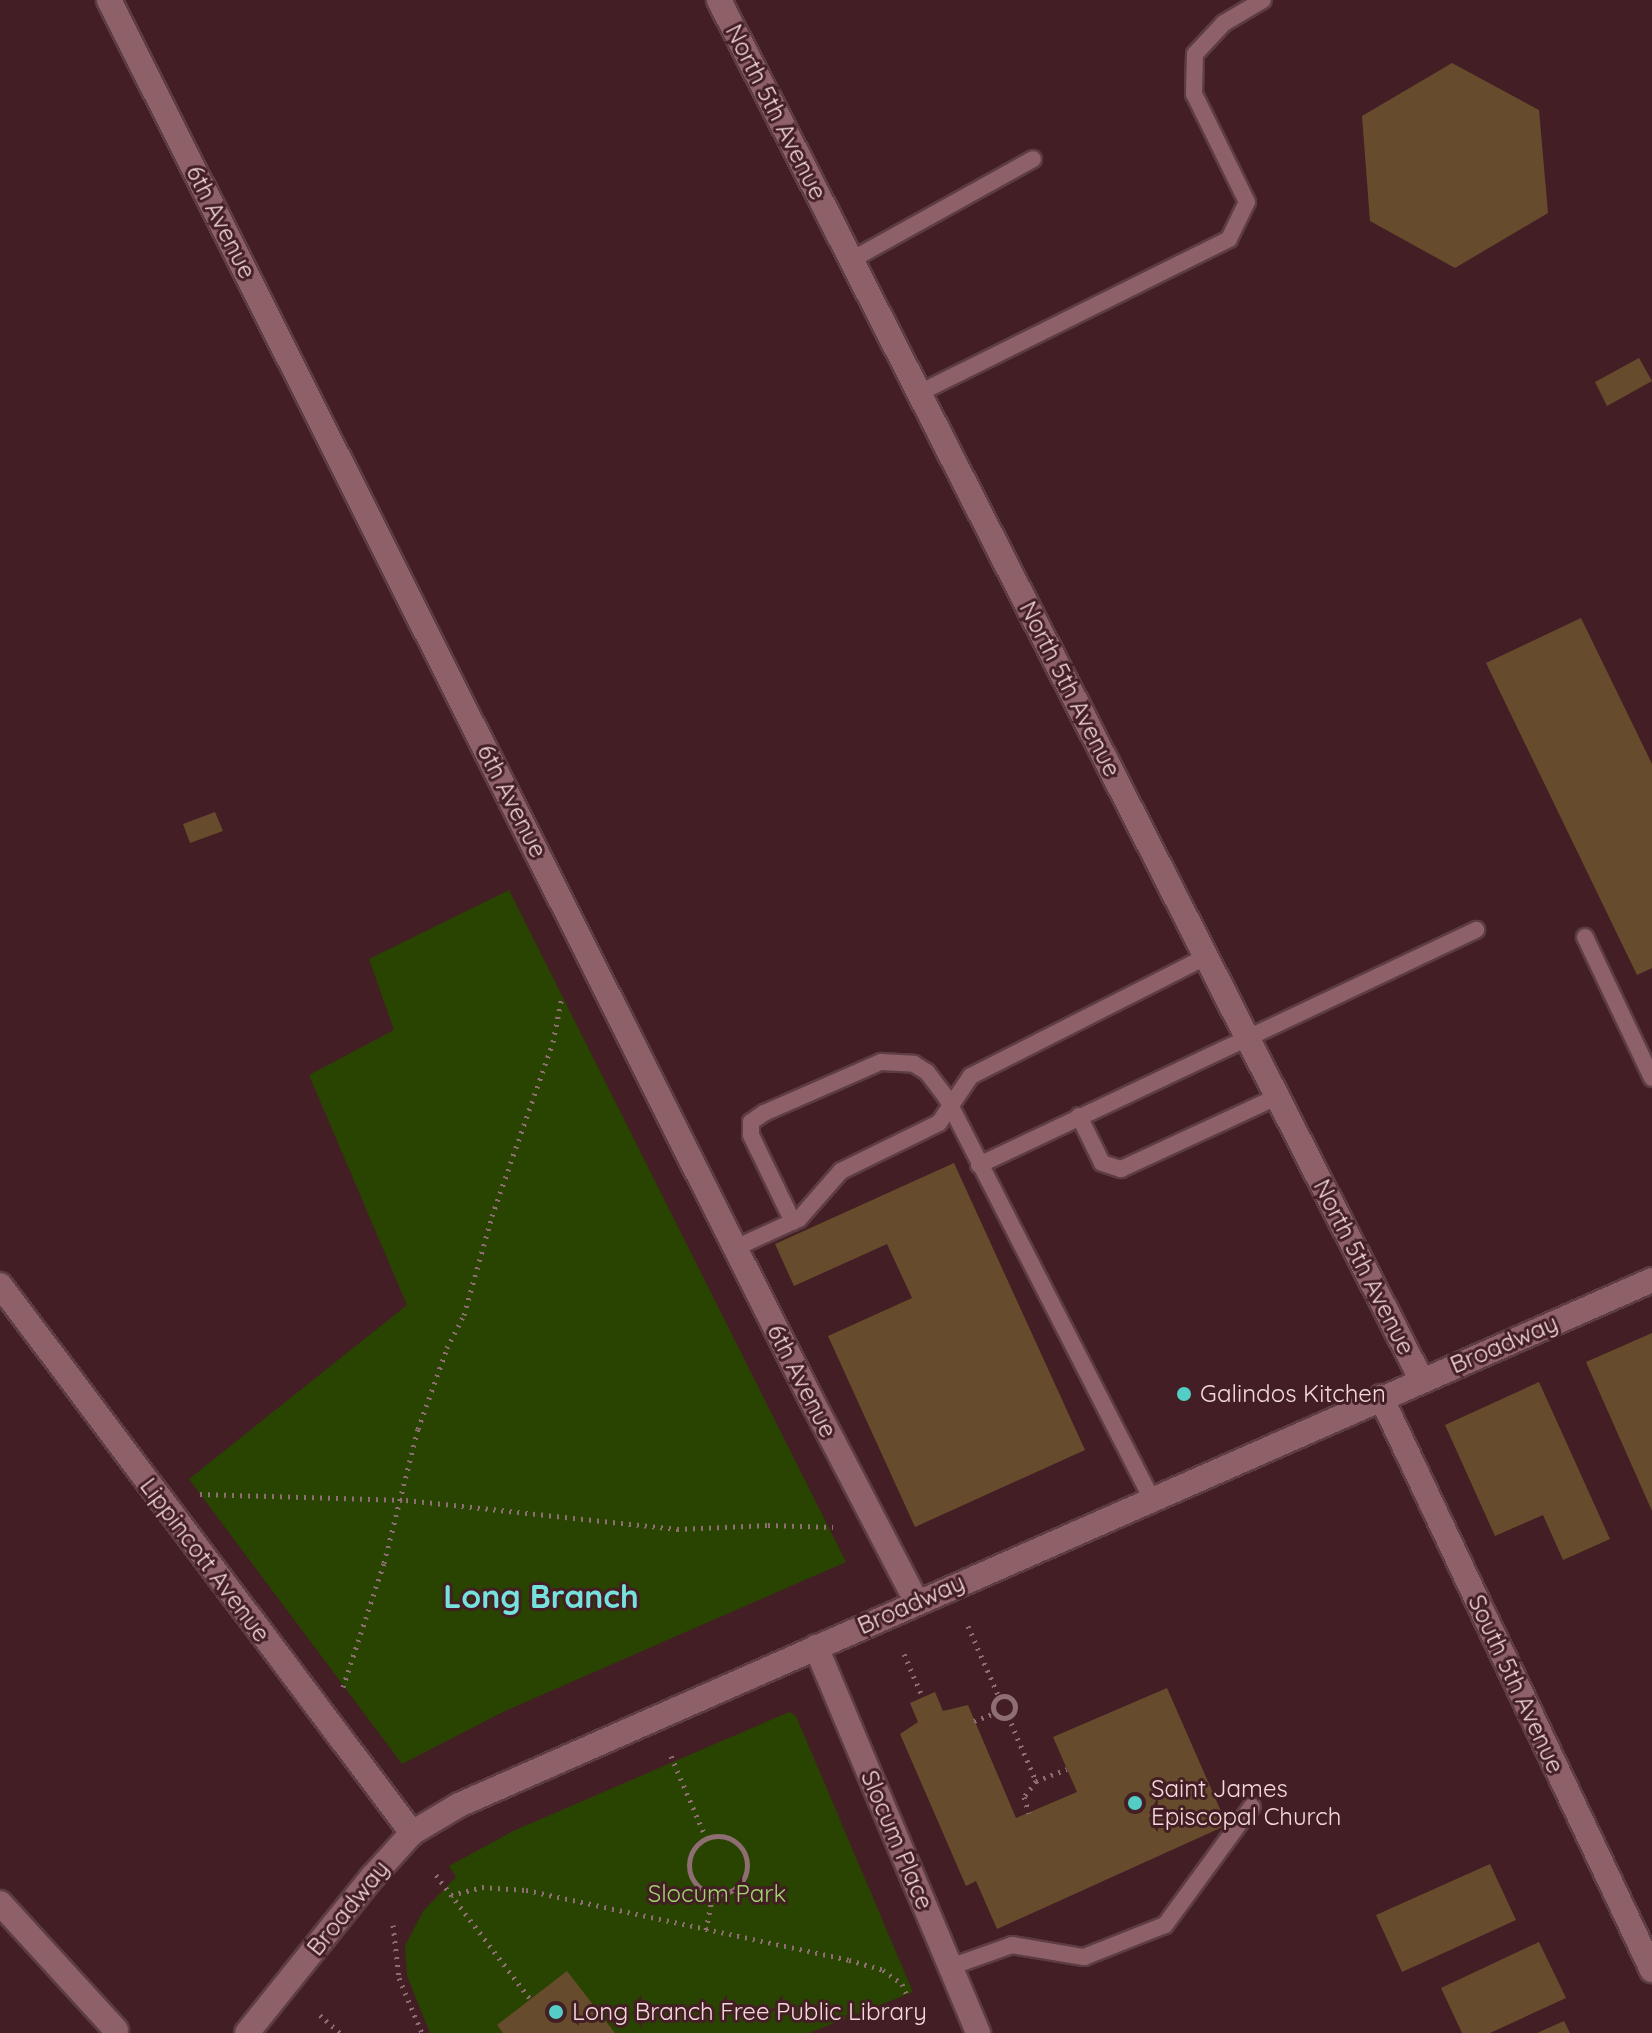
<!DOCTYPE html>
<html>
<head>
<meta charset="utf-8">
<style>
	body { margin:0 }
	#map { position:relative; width:1652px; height:2033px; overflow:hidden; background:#431e24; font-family:Quicksand,sans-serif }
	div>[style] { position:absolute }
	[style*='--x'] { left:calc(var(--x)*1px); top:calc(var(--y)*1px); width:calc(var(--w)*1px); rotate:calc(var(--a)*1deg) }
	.green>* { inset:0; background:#284400 }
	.building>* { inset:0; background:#664c2c }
	.path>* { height:5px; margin-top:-2.5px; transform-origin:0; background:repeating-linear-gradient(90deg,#8e6e72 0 2px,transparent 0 8px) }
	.path>.ring { margin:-2.5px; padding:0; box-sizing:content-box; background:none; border:5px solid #8e6e72; border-radius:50% }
	.roads { filter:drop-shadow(2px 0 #5d3d43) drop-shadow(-2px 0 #5d3d43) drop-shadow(0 2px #5d3d43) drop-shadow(0 -2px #5d3d43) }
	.lane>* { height:16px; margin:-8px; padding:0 8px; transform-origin:8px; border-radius:8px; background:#8d6167 }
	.street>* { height:24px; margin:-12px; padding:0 12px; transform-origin:12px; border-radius:12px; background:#8d6167 }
	.secondary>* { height:24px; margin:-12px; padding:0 12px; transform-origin:12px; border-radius:12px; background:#8d6167 }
	.dots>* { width:22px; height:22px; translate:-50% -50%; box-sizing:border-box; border:4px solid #431e24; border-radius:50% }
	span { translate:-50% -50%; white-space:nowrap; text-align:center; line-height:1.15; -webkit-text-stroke:6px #431e24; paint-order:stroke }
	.street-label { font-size:24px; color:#f3d9dc }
	.poi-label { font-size:24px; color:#f3d9dc }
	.left { translate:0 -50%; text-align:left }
	.park-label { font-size:24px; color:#a1d36f }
	.district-label { font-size:32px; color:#76e2dc; font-weight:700 }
</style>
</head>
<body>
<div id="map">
	<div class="green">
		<i style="clip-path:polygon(509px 890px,846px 1562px,505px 1711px,402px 1764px,189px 1479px,407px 1305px,309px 1075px,394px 1030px,369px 959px)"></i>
		<i style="clip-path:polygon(789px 1712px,796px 1716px,913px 1992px,809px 2033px,615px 2033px,567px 1972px,497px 2025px,503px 2033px,430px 2033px,407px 1976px,405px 1946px,423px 1911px,456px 1877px,449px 1866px,513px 1831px)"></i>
	</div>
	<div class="building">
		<i style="clip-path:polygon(1452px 63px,1539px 110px,1548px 213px,1455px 268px,1370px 221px,1362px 116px)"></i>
		<i style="clip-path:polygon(1639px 358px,1652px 381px,1607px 406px,1595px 382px)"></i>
		<i style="clip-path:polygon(1581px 618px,1652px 764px,1652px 968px,1637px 975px,1486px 663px)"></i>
		<i style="clip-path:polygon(215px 812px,223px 831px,190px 843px,183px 824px)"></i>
		<i style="clip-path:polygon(954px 1163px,1085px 1450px,915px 1527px,828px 1336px,912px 1298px,887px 1244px,794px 1286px,775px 1244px)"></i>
		<i style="clip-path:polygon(1652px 1333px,1652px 1511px,1586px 1362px)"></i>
		<i style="clip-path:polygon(1539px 1382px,1610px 1539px,1563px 1560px,1543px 1515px,1495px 1536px,1445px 1425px)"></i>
		<i style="clip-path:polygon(1167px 1688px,1227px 1825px,997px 1929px,976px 1881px,966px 1886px,900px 1734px,918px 1722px,910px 1703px,935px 1692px,943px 1711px,968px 1705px,1016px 1818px,1077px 1792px,1053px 1737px)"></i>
		<i style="clip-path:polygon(1490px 1864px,1516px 1920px,1402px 1972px,1376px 1915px)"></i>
		<i style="clip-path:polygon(1539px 1942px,1566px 1998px,1490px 2033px,1462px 2033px,1441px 1988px)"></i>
		<i style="clip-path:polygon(567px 1971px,615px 2033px,503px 2033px,497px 2025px)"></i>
		<i style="clip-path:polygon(1564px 2021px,1570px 2033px,1537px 2033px)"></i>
	</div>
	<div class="path">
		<i style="--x:200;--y:1494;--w:206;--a:1.7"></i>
		<i style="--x:406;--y:1500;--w:273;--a:6.1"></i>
		<i style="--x:677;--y:1529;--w:91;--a:-2.5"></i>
		<i style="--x:768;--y:1525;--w:65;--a:1.8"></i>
		<i style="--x:968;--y:1626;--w:77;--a:66.4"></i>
		<i style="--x:904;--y:1654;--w:48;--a:66.6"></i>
		<i style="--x:343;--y:1687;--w:131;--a:-71.7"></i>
		<i style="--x:384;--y:1563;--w:138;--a:-75.8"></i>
		<i style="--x:418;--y:1429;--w:86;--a:-70.3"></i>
		<i style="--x:447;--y:1348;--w:37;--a:-63"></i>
		<i style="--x:464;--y:1315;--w:103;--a:-74.2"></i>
		<i style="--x:492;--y:1216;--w:184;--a:-70.7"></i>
		<i style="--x:553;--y:1042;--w:47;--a:-78.9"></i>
		<i class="ring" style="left:993px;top:1696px;width:17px;height:17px"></i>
		<i style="--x:1008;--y:1716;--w:71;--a:66.7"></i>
		<i style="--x:1036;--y:1781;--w:20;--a:127"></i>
		<i style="--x:1024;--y:1797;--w:17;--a:73"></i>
		<i style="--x:974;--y:1721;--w:22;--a:-21"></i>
		<i style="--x:671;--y:1756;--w:89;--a:66.9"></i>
		<i style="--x:1036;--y:1781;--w:33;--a:-21"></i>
		<i class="ring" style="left:689px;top:1836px;width:53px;height:53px"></i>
		<i style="--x:436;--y:1875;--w:157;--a:52.8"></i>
		<i style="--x:451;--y:1895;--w:32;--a:-14"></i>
		<i style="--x:482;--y:1887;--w:44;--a:3.9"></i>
		<i style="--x:526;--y:1890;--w:330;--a:12.2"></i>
		<i style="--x:849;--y:1960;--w:35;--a:16"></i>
		<i style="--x:883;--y:1970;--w:24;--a:36"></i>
		<i style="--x:902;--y:1984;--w:12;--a:66"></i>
		<i style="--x:393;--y:1925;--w:53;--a:83.5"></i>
		<i style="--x:399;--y:1978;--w:60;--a:67.3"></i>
		<i style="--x:706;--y:1930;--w:38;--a:-79"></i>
		<i style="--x:320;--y:2015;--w:27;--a:42"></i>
	</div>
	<div class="roads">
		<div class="lane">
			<i style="--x:851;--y:260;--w:208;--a:-29"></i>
			<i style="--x:919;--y:393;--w:346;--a:-26.4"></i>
			<i style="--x:1229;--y:239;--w:41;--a:-64.1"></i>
			<i style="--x:1247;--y:202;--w:120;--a:-116.1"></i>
			<i style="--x:1194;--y:94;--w:40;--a:-88.6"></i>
			<i style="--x:1195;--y:54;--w:42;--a:-46.9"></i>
			<i style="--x:1224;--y:23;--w:45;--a:-30.5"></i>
			<i style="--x:1585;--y:937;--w:156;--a:64.6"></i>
			<i style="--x:1079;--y:1116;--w:52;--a:63.9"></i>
			<i style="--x:1102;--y:1163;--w:20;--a:18"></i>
			<i style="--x:1121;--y:1169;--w:172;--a:-24.8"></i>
			<i style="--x:979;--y:1165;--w:550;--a:-25.31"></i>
			<i style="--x:793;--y:1222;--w:97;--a:-115.8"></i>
			<i style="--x:751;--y:1135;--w:13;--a:-90"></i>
			<i style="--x:751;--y:1122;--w:16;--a:-35"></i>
			<i style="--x:764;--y:1113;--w:128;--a:-23.6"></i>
			<i style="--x:881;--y:1062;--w:33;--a:3"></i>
			<i style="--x:914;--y:1064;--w:15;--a:32"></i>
			<i style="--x:927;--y:1072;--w:31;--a:53"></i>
			<i style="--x:946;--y:1097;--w:450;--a:62.9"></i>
			<i style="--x:735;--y:1248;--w:70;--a:-24.4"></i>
			<i style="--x:799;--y:1219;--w:64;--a:-48.8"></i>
			<i style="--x:841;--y:1171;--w:109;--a:-26.1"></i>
			<i style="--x:939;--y:1123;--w:57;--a:-55.8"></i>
			<i style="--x:971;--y:1076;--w:263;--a:-26.9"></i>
			<i style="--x:950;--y:1967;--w:66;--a:-19.5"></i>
			<i style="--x:1012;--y:1945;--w:73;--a:9.5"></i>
			<i style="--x:1084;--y:1957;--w:87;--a:-21.6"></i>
			<i style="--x:1165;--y:1925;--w:147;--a:-53.8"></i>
		</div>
		<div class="street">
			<i style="--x:109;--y:0;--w:1565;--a:63.35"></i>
			<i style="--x:811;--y:1399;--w:228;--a:62.5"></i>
			<i style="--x:719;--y:0;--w:1547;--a:63.02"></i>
			<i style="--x:0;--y:1285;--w:686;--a:53.06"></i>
			<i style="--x:1381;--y:1397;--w:634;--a:64.69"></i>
			<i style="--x:816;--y:1647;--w:419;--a:67.2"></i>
			<i style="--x:0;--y:1903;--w:172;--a:47.6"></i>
		</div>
		<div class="secondary">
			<i style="--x:247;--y:2033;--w:201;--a:-51.3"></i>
			<i style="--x:373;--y:1876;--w:58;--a:-47.8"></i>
			<i style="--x:412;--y:1833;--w:55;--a:-30.8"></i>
			<i style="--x:459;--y:1805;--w:1303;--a:-23.75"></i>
		</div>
	</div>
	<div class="dots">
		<i style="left:1184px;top:1394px;background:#54cdc7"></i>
		<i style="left:1135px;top:1803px;background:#54cdc7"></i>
		<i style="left:556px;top:2012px;background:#54cdc7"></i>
	</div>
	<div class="street-label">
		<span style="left:776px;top:112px;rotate:63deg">North 5th Avenue</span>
		<span style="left:221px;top:222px;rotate:63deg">6th Avenue</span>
		<span style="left:1070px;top:689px;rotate:63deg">North 5th Avenue</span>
		<span style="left:512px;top:801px;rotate:63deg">6th Avenue</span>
		<span style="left:1364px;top:1267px;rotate:63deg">North 5th Avenue</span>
		<span style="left:1504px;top:1344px;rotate:-23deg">Broadway</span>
		<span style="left:802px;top:1381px;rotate:63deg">6th Avenue</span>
		<span style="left:205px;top:1560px;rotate:53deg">Lippincott Avenue</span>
		<span style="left:911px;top:1604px;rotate:-24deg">Broadway</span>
		<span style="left:1516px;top:1684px;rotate:65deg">South 5th Avenue</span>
		<span style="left:897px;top:1840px;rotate:67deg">Slocum Place</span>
		<span style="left:348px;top:1908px;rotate:-51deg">Broadway</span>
	</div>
	<div class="poi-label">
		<span class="left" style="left:1200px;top:1394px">Galindos Kitchen</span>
		<span class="left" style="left:1151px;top:1803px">Saint James<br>Episcopal Church</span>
		<span class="left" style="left:572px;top:2012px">Long Branch Free Public Library</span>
	</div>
	<div class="park-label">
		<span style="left:717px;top:1894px">Slocum Park</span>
	</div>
	<div class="district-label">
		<span style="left:541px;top:1596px">Long Branch</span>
	</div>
</div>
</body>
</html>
